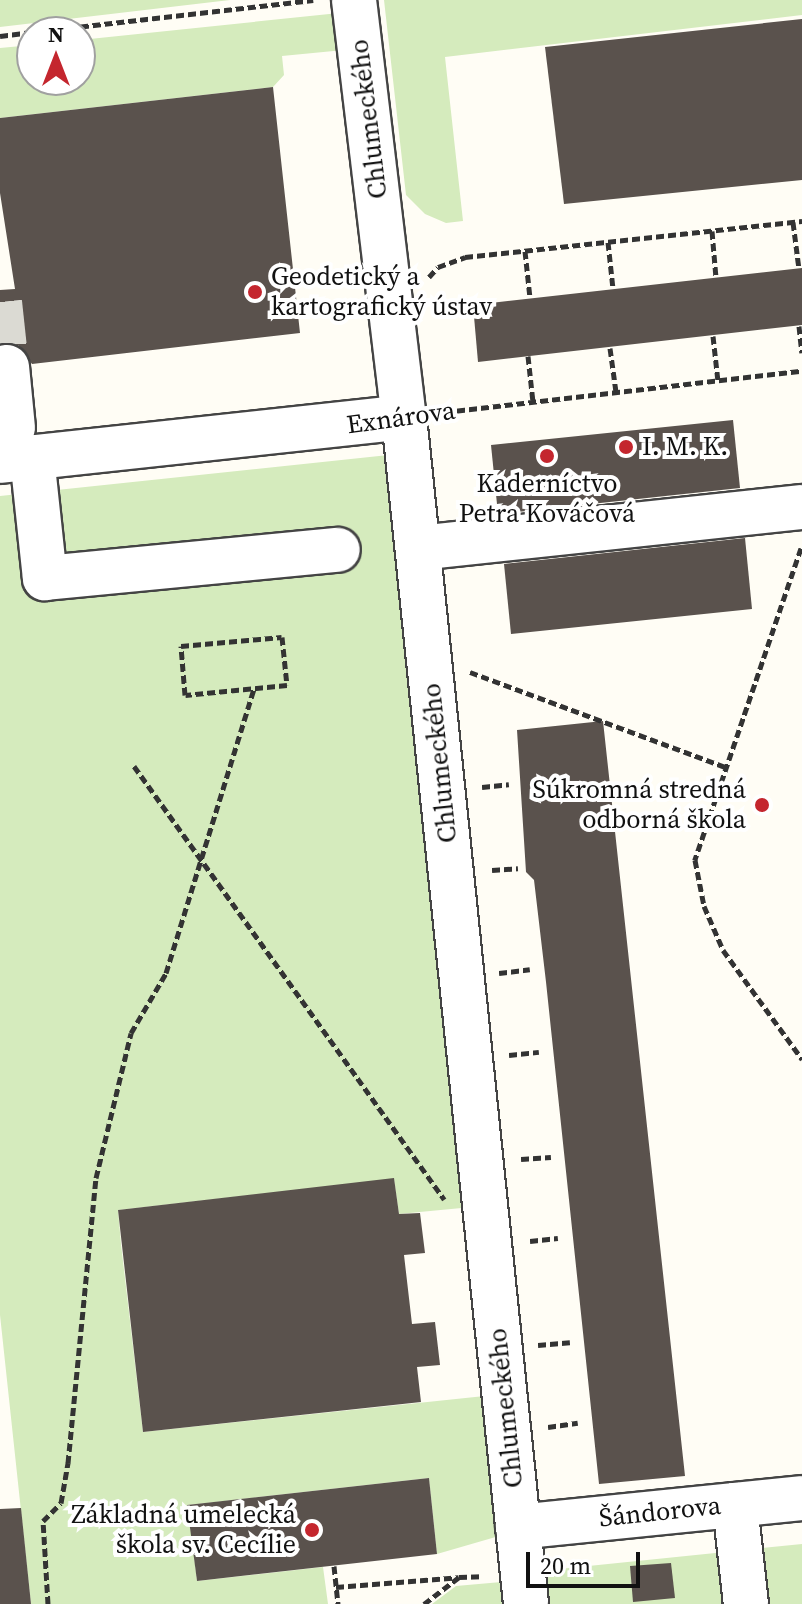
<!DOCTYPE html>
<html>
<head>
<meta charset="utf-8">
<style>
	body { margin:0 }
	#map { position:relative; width:802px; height:1604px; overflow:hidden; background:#fffdf5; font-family:"Source Serif 4",serif }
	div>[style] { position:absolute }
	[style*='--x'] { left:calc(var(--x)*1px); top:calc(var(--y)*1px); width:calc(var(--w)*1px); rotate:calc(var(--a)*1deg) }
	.green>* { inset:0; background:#d5ebbd }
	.building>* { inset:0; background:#5a524d }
	.minor-tunnel>* { height:44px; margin-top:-22px; transform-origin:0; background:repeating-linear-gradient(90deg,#dbdad3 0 44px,transparent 0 66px) }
	.path>* { height:5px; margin-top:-2.5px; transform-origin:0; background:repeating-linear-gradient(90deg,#333 0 8px,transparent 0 12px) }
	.roads { filter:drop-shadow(2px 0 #444) drop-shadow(-2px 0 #444) drop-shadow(0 2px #444) drop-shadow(0 -2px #444) }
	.minor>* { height:44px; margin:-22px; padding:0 22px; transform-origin:22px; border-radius:22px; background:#fff }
	.dots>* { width:22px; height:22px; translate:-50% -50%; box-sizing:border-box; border:4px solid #fff; border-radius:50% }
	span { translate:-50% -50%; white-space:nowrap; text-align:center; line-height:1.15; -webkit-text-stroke:8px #fff; paint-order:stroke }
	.street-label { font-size:26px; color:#111 }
	.poi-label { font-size:26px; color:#111 }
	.left { translate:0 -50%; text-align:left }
	.right { translate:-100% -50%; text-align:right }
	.north { position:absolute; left:16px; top:16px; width:80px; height:80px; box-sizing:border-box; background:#fff; border:2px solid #a0a0a0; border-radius:50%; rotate:0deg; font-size:22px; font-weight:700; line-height:32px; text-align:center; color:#111 }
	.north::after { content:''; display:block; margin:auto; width:28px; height:36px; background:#c4262e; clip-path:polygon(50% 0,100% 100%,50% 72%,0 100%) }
	.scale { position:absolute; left:526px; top:1552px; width:114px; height:36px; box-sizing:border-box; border:4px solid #111; border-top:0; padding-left:10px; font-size:24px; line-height:28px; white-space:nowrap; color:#111; -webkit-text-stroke:6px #fff; paint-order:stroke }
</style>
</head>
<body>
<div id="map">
	<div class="green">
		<i style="clip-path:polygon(0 0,230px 0,0 27px)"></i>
		<i style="clip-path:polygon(384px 0,802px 0,802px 15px,445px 57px,463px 221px,446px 223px,425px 214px,406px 195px)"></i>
		<i style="clip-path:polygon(339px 13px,344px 50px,282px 56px,284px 75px,273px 87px,0 118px,0 48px,32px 45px,32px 80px,80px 80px,80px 40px)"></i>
		<i style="clip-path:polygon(398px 454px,472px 1207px,399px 1214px,394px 1179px,118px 1210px,121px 1244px,143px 1432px,494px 1395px,506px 1534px,437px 1554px,429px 1478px,188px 1505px,197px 1581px,323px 1567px,328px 1604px,31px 1604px,0 1315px,0 496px)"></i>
		<i style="clip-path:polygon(802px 1544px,802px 1604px,534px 1604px,530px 1572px)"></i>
		<i style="clip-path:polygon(512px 1581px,515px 1604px,432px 1604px,456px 1586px)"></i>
	</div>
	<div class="building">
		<i style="clip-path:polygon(802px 19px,802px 180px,564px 204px,545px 47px)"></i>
		<i style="clip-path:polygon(273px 87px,300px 333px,32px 364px,18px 345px,0 344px,0 290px,15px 289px,0 193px,0 118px)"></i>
		<i style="clip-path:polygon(802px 268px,802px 325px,478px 362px,473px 305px)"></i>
		<i style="clip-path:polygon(733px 420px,740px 488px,498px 514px,491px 445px)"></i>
		<i style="clip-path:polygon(745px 538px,752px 609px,511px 634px,504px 564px)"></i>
		<i style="clip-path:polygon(603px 721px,685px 1476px,599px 1484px,546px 982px,534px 880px,526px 872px,517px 730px)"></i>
		<i style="clip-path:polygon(394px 1178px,399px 1214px,420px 1213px,425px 1253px,404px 1255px,412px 1324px,435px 1322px,440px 1365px,417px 1367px,421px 1402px,143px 1432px,118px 1210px)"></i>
		<i style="clip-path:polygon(429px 1478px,437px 1554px,197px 1581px,187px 1505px)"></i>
		<i style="clip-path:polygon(21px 1508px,31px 1604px,0 1604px,0 1509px)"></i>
		<i style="clip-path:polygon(671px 1563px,675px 1598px,633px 1602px,630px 1566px)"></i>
	</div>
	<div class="minor-tunnel">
		<i style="--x:0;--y:302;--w:65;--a:83.9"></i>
	</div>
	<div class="path">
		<i style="--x:33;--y:32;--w:282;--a:-6.5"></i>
		<i style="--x:0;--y:36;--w:32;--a:-7"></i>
		<i style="--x:793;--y:222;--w:47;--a:82.7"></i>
		<i style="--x:712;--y:231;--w:47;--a:85.1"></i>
		<i style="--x:608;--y:242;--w:47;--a:83.9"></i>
		<i style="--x:525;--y:251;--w:47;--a:83.9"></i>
		<i style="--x:429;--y:277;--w:13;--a:-48"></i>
		<i style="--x:438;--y:267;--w:29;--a:-20"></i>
		<i style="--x:465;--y:257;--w:339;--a:-6.1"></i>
		<i style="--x:799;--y:326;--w:27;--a:84"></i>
		<i style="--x:713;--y:336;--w:45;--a:83.7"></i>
		<i style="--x:610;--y:348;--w:44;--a:82.2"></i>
		<i style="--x:528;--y:356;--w:46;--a:83.8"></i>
		<i style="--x:445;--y:412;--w:359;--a:-6.6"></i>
		<i style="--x:801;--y:548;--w:330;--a:108.8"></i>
		<i style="--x:695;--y:860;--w:47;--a:78.9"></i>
		<i style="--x:704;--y:906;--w:48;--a:66.6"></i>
		<i style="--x:723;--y:950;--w:135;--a:54.1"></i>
		<i style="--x:282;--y:637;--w:48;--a:84.1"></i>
		<i style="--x:287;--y:685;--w:102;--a:174.4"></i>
		<i style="--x:185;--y:695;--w:49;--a:-94.7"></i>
		<i style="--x:181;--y:646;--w:101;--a:-5.1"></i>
		<i style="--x:470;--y:672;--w:272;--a:20.4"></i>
		<i style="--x:134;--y:766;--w:533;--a:54.4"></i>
		<i style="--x:482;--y:787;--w:27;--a:-6"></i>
		<i style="--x:492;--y:870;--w:26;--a:-4"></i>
		<i style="--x:499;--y:973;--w:31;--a:-7"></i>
		<i style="--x:509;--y:1055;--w:30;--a:-6"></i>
		<i style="--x:521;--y:1159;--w:30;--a:-4"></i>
		<i style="--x:530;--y:1241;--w:28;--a:-6"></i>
		<i style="--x:538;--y:1345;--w:32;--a:-5"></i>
		<i style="--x:548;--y:1427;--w:30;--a:-8"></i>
		<i style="--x:334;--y:1566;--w:38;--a:84"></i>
		<i style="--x:336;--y:1587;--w:123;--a:-4.6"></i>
		<i style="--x:48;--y:1604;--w:83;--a:-93.4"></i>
		<i style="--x:43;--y:1521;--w:25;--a:-45"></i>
		<i style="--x:61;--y:1503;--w:41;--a:-80.1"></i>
		<i style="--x:68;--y:1463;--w:286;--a:-84.4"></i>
		<i style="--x:96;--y:1178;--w:149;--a:-76.4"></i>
		<i style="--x:131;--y:1033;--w:69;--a:-59.7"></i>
		<i style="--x:166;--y:973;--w:298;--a:-72.8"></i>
		<i style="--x:424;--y:1604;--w:44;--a:-37.6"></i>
		<i style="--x:459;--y:1577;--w:23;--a:-2"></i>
	</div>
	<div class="roads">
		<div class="minor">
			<i style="--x:354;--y:0;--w:420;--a:83.2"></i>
			<i style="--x:404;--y:417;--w:1193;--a:84.13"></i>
			<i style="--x:7;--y:367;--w:61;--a:84.4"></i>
			<i style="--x:32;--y:457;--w:122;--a:83.9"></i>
			<i style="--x:45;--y:578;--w:294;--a:-5.5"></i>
			<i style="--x:0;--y:461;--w:406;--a:-6.2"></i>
			<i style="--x:418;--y:548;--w:386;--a:-6.1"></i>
			<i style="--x:735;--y:1505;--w:100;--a:83.7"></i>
			<i style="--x:518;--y:1527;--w:285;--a:-5.8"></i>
		</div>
	</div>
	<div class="dots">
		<i style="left:255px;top:292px;background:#c4262e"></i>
		<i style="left:626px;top:447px;background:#c4262e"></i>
		<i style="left:547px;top:456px;background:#c4262e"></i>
		<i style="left:762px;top:805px;background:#c4262e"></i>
		<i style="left:312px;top:1530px;background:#c4262e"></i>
	</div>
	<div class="street-label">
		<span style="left:369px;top:119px;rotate:-97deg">Chlumeckého</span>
		<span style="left:401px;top:418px;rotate:-8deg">Exnárova</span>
		<span style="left:440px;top:763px;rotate:-96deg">Chlumeckého</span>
		<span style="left:506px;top:1408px;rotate:-96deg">Chlumeckého</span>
		<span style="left:660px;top:1512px;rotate:-6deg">Šándorova</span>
	</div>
	<div class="poi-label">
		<span class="left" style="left:271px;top:292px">Geodetický a<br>kartografický ústav</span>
		<span class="left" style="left:642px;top:447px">I. M. K.</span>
		<span style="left:547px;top:499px">Kaderníctvo<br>Petra Kováčová</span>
		<span class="right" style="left:746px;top:805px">Súkromná stredná<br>odborná škola</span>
		<span class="right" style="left:296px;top:1530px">Základná umelecká<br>škola sv. Cecílie</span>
	</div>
	<div class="north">N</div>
	<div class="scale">20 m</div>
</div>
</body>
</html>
